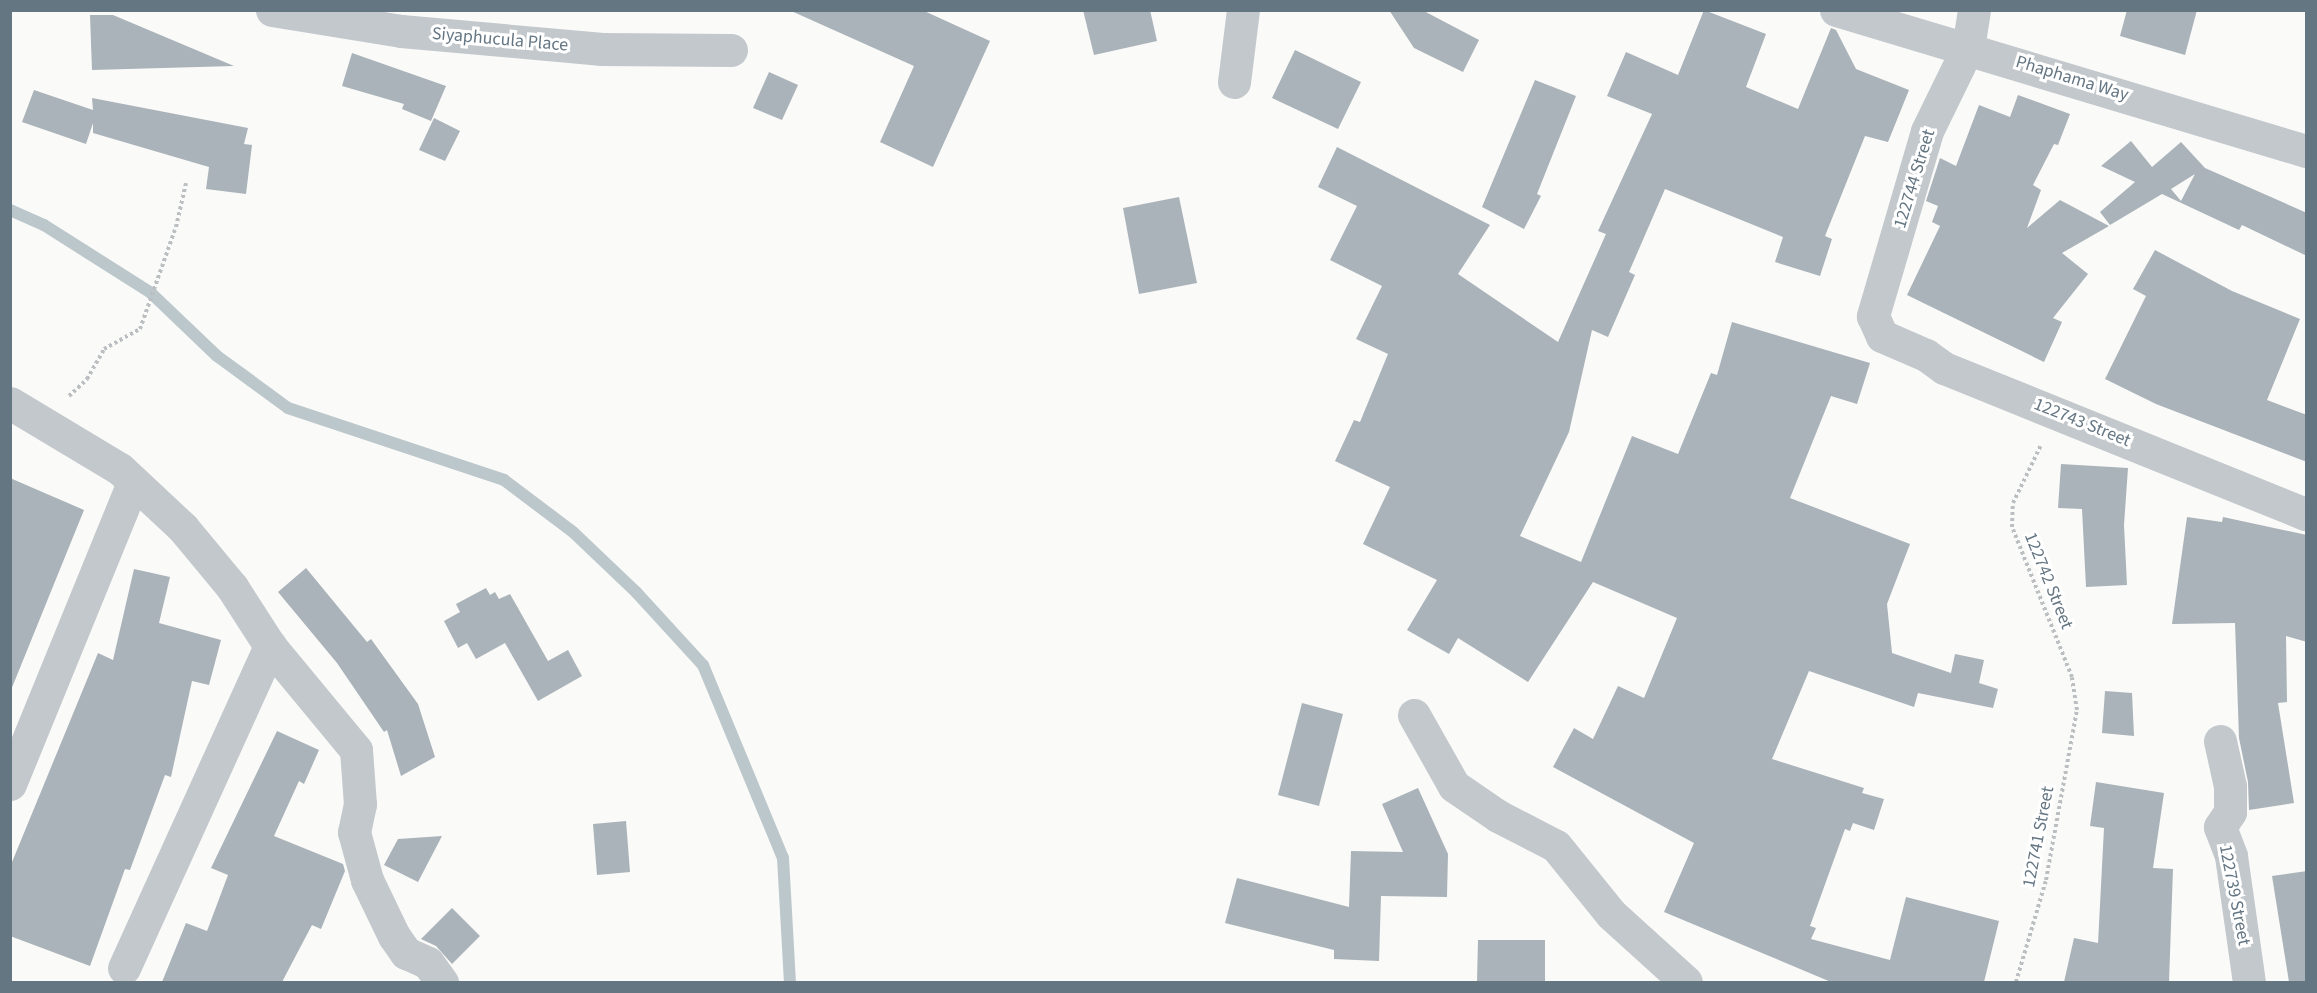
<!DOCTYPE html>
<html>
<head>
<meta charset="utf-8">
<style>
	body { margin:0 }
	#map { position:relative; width:2317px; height:993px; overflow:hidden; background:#fafaf8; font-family:"Source Sans 3",sans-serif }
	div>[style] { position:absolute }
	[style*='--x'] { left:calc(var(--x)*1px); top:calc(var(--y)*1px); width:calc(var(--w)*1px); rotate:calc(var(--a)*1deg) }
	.stream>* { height:12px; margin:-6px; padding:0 6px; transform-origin:6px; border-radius:6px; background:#bbc7cb }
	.building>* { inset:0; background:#aab3b9 }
	.path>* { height:4px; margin-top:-2px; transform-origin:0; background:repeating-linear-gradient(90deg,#bbbfc2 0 3px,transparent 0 6px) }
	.minor>* { height:33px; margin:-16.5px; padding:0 16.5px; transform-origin:16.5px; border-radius:16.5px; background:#c3c8cc }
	span { translate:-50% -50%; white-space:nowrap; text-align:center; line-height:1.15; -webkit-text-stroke:6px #fff; paint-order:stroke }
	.street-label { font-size:18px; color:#657683 }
	.frame { position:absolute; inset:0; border:12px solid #657683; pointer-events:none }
</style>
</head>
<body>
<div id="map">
	<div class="stream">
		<i style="--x:10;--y:210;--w:37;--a:24"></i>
		<i style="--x:44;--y:225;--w:127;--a:32.4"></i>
		<i style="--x:151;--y:293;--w:91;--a:43.7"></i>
		<i style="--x:217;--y:356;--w:88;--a:36.2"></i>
		<i style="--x:288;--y:408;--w:228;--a:18.4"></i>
		<i style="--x:504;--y:480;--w:86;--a:37"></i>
		<i style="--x:573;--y:532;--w:87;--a:43.6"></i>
		<i style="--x:636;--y:592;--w:99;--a:47.5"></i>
		<i style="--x:703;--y:665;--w:209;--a:67.5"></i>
		<i style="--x:783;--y:858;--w:124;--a:86.8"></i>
	</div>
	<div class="building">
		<i style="clip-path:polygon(789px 10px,922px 10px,990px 41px,933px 167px,880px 142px,914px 66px)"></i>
		<i style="clip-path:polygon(1083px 10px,1150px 10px,1157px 41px,1094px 55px)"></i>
		<i style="clip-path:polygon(1389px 10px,1422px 10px,1479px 40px,1463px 72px,1414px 48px)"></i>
		<i style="clip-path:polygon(1704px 10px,1766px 34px,1746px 87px,1798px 109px,1831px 28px,1836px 30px,1856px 69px,1909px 90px,1888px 142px,1865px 136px,1825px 236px,1832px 239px,1820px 276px,1775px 262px,1783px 237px,1665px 189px,1629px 272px,1635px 275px,1608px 337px,1592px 330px,1569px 432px,1520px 536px,1581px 562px,1632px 436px,1678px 454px,1711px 373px,1717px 375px,1732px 322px,1870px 363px,1857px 404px,1831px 396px,1790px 498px,1910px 544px,1887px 604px,1892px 653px,1951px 673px,1955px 654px,1984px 660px,1979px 683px,1998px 689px,1993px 708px,1918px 693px,1914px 707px,1809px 671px,1772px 759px,1864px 788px,1862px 793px,1884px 799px,1874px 830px,1853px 823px,1850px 831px,1845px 829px,1810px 926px,1816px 928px,1811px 939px,1890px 960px,1906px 897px,1999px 921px,1984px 982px,1831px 982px,1664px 912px,1694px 843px,1553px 767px,1574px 728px,1593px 739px,1618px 686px,1644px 698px,1677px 618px,1593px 582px,1528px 682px,1458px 638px,1449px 654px,1407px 630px,1437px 580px,1363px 544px,1390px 487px,1335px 461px,1354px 420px,1360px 422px,1388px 354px,1356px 339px,1382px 286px,1330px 260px,1357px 206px,1318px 187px,1337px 147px,1490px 225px,1458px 274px,1558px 342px,1606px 234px,1598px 231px,1652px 114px,1607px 96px,1626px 52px,1678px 75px)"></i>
		<i style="clip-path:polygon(2127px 10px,2197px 10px,2185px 55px,2120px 36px)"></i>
		<i style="clip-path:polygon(90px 15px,113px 15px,234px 66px,92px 70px)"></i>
		<i style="clip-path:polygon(1295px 50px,1361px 82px,1338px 129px,1272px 98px)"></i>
		<i style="clip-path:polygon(352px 53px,446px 86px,431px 121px,402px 109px,404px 104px,342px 86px)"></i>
		<i style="clip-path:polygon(769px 72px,798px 85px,782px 120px,753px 108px)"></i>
		<i style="clip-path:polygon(1535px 80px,1576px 96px,1537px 194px,1541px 196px,1524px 229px,1482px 207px)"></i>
		<i style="clip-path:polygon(34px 90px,93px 110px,92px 98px,248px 128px,244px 144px,252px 145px,246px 194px,206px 189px,209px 167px,93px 133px,93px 123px,86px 144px,22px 122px)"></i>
		<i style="clip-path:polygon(2018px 95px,2070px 114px,2058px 145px,2054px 144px,2033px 185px,2041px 190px,2027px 228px,2060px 200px,2109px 226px,2062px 253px,2088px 274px,2053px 318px,2062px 322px,2044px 362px,1907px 295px,1940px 226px,1932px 222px,1938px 206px,1926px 201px,1940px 158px,1956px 166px,1979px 105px,2010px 117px)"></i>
		<i style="clip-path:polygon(434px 118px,460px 131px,445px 161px,419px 150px)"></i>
		<i style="clip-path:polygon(evenodd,2131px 141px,2152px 167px,2181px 142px,2205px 168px,2307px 213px,2307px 256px,2242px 225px,2239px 230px,2162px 194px,2110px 225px,2100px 212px,2135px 182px,2101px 166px,2131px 141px,2195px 174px,2181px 201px,2171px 189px,2195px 174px)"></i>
		<i style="clip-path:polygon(1179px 197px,1197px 283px,1139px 294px,1123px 208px)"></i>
		<i style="clip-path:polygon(2155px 250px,2232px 291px,2300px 319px,2267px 400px,2307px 415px,2307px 462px,2156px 404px,2105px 379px,2146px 296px,2133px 289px)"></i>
		<i style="clip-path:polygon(2061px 464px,2128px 468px,2124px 525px,2127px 585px,2086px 587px,2082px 509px,2058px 508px)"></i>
		<i style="clip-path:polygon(10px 478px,84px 510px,11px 690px,10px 690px)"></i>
		<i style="clip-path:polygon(2187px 517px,2222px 522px,2223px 517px,2307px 535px,2307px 642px,2286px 636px,2287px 702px,2278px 703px,2294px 803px,2249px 810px,2248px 782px,2239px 738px,2235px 623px,2172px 624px)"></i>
		<i style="clip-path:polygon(306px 568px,367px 642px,371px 639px,418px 704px,435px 757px,401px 776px,387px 730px,384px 732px,337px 663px,278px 592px)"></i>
		<i style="clip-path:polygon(134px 569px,170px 577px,159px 623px,221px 640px,209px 685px,192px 681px,171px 777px,165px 775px,130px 870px,125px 869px,90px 966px,10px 936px,10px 867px,98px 653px,113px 660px)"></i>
		<i style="clip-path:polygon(486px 588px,490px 595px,495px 592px,499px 599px,510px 594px,548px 661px,568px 650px,582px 676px,538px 701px,505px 643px,476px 659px,467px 643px,458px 648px,444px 621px,460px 612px,456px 604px)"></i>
		<i style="clip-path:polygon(2105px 691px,2132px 693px,2134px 736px,2102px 733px)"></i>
		<i style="clip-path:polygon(1302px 703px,1343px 714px,1319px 806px,1278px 795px)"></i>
		<i style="clip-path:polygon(277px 731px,319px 750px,304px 784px,299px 781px,274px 836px,343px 864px,345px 871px,321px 929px,312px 925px,282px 982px,162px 982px,186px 923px,207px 931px,228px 875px,211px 868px)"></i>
		<i style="clip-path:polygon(2096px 782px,2164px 793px,2153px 868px,2173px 869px,2169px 982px,2064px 982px,2074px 938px,2098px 943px,2104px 828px,2090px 826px)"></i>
		<i style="clip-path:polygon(1418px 788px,1448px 854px,1447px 897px,1381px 896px,1379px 961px,1334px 959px,1334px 950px,1225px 923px,1237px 878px,1349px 907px,1351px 851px,1403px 852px,1382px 804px)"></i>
		<i style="clip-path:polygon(626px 821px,630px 872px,597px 875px,593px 824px)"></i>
		<i style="clip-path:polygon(442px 836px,418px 882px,384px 865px,398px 839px)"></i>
		<i style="clip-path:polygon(2307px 871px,2307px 982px,2289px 982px,2272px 876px)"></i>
		<i style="clip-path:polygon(452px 908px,480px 936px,452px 964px,436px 946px,421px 939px)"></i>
		<i style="clip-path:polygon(1478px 940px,1545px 940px,1545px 982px,1477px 982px)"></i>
	</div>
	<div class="path">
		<i style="--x:69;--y:396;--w:25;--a:-43"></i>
		<i style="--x:87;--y:379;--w:34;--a:-60"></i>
		<i style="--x:104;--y:349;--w:41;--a:-29.1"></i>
		<i style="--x:140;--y:329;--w:108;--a:-70.6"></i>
		<i style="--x:176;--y:227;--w:45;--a:-77.2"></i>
		<i style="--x:2016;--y:982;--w:106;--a:-73.6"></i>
		<i style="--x:2046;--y:880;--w:173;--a:-79.7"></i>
		<i style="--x:2077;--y:710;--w:33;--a:-99"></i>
		<i style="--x:2072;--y:677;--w:162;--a:-111.8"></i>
		<i style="--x:2012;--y:527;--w:24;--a:-88"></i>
		<i style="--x:2013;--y:503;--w:64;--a:-64.2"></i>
	</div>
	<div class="minor">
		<i style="--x:272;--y:10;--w:131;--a:9.2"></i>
		<i style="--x:401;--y:31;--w:202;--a:5.1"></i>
		<i style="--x:602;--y:49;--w:129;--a:0.4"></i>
		<i style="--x:1836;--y:10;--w:491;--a:16.7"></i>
		<i style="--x:1974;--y:10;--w:37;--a:99"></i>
		<i style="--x:1968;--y:47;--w:93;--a:116"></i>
		<i style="--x:1927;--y:131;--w:193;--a:106.3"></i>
		<i style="--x:1873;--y:316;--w:22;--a:66"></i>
		<i style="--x:1882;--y:336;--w:48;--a:23.4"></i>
		<i style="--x:1926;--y:355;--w:22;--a:36"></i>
		<i style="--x:1944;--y:368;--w:390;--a:22"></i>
		<i style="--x:1234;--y:82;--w:73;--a:-82.9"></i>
		<i style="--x:10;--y:403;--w:128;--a:31"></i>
		<i style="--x:120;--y:469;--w:86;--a:43.1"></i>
		<i style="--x:183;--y:528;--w:77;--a:50.3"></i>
		<i style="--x:232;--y:587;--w:70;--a:57.2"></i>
		<i style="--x:270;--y:646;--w:135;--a:50.4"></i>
		<i style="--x:356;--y:750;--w:54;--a:85.8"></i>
		<i style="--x:360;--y:804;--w:29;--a:102"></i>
		<i style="--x:354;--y:832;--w:50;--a:74.8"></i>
		<i style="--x:367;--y:880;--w:62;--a:64.3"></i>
		<i style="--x:394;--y:936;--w:21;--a:55"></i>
		<i style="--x:406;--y:953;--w:24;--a:24"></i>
		<i style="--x:428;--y:963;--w:24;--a:54"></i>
		<i style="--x:1414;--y:715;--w:81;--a:60.6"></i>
		<i style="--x:1454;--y:786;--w:53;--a:34.3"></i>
		<i style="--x:1498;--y:816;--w:65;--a:27.3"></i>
		<i style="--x:1556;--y:846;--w:87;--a:51"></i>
		<i style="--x:1611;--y:914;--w:101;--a:42.2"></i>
		<i style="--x:2220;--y:741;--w:46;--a:77.5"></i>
		<i style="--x:2230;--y:786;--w:26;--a:90"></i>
		<i style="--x:2230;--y:812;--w:18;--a:124"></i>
		<i style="--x:2220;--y:827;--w:31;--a:69"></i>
		<i style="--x:2231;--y:856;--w:127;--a:81.9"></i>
		<i style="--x:10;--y:784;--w:326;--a:-67.8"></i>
		<i style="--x:124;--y:968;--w:354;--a:-65.6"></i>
	</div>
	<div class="street-label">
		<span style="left:500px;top:40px;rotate:5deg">Siyaphucula Place</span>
		<span style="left:2072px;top:79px;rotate:17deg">Phaphama Way</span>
		<span style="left:1915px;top:179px;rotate:-73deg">122744 Street</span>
		<span style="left:2082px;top:423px;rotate:22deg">122743 Street</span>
		<span style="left:2048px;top:581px;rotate:68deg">122742 Street</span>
		<span style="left:2039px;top:837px;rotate:-79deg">122741 Street</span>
		<span style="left:2234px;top:895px;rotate:79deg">122739 Street</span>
	</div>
	<div class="frame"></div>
</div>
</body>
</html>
